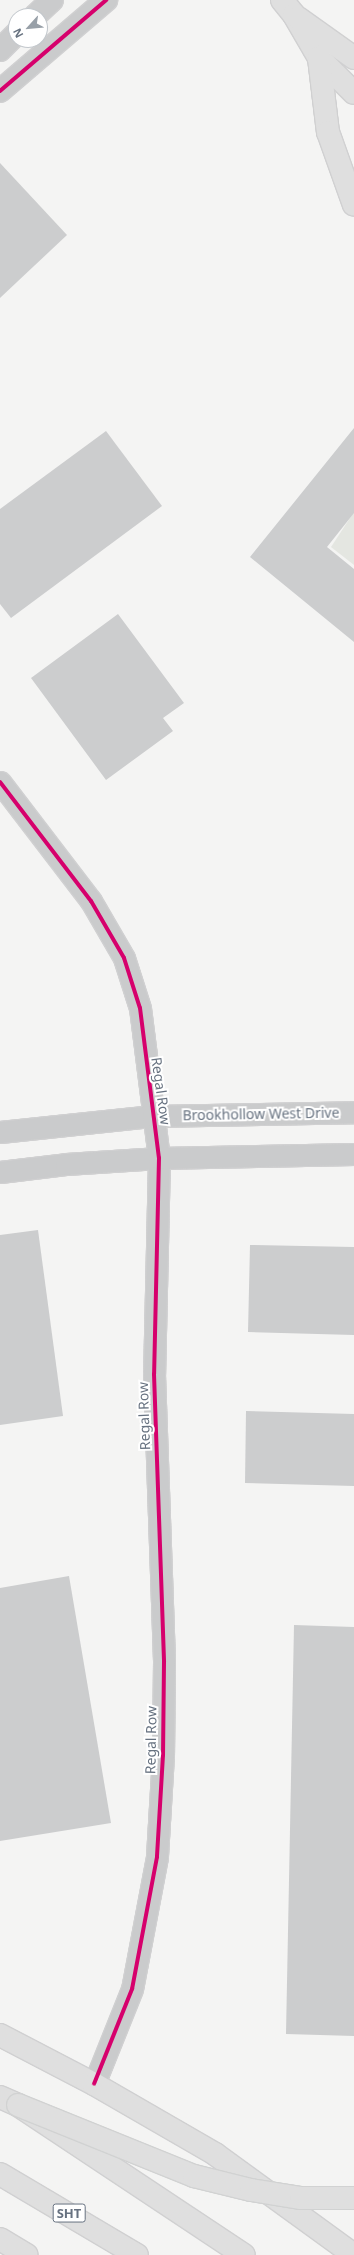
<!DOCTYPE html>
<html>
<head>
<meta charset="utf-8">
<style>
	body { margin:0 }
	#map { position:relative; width:354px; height:2255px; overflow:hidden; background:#f4f4f3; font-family:"Noto Sans",sans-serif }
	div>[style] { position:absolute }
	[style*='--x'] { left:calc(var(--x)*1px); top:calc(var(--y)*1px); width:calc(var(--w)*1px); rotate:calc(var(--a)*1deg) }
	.green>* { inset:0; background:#e4e6e1 }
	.building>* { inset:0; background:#cccdce }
	.roads { filter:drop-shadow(1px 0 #d0d0d1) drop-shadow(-1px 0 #d0d0d1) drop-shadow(0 1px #d0d0d1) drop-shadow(0 -1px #d0d0d1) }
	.minor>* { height:21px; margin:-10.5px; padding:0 10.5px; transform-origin:10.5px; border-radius:10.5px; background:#cacbcc }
	.tertiary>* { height:22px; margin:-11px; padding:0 11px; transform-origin:11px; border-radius:11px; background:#cacbcc }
	.secondary>* { height:22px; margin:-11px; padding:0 11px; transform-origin:11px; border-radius:11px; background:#dfdfdf }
	.motorway>* { height:22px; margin:-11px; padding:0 11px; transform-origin:11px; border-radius:11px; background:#dfdfdf }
	.bridges { filter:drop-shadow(1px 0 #d1d2d2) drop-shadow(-1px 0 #d1d2d2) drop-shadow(0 1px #d1d2d2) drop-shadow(0 -1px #d1d2d2) }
	.motorway-bridge>* { height:22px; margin:-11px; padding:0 11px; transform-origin:11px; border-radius:11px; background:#dfdfdf }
	.cycleway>* { height:4px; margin:-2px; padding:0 2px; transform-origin:2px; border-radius:2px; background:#d6006c }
	span { translate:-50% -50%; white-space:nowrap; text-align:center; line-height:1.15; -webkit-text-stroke:4px #fff; paint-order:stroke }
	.shield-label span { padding:1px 3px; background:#fff; border:1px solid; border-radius:3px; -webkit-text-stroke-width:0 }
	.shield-label { font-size:13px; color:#677280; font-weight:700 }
	.street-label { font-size:14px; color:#677280 }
	.north { position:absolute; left:8px; top:8px; width:40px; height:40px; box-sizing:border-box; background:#fff; border:1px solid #c2c7cc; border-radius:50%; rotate:243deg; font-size:11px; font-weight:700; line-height:16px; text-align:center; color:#677280 }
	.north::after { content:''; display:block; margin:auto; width:14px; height:18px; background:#98a0a8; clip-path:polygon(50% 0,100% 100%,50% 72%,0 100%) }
</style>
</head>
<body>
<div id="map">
	<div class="green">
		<i style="clip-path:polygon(354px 512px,354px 565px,331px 547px)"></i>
	</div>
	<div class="building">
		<i style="clip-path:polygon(0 163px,67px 235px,0 298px)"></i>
		<i style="clip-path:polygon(354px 428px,354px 513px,327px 547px,354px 569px,354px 642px,250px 557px)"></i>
		<i style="clip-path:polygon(106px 431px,162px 506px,11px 618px,0 604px,0 509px)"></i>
		<i style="clip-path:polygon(118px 614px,184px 703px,163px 718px,173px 731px,106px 780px,31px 678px)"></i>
		<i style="clip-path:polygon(38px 1230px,63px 1416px,0 1425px,0 1235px)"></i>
		<i style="clip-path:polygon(250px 1245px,354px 1247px,354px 1335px,248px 1332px)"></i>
		<i style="clip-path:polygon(246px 1411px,354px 1414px,354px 1486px,245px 1483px)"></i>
		<i style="clip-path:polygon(69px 1576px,111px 1823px,0 1841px,0 1588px)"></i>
		<i style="clip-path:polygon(294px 1625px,354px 1627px,354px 2036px,286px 2034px)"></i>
	</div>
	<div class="roads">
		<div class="minor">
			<i style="--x:0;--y:782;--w:150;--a:52.6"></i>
			<i style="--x:91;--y:901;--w:66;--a:59.9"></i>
			<i style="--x:124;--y:958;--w:52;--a:72.3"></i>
			<i style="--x:140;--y:1008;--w:151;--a:82.8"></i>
			<i style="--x:159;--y:1158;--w:216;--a:91.3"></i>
			<i style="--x:154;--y:1374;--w:288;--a:88"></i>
			<i style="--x:164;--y:1662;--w:93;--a:90.6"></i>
			<i style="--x:163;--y:1755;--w:102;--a:93.4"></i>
			<i style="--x:157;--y:1857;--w:134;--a:100.7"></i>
			<i style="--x:132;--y:1989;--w:102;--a:111.8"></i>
			<i style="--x:0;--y:1132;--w:154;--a:-6"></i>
			<i style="--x:153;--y:1116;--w:201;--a:-1.1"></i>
			<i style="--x:0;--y:1172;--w:66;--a:-6.9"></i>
			<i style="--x:66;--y:1164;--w:93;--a:-3.7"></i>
			<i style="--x:159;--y:1158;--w:195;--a:-1.2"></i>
		</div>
		<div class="tertiary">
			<i style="--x:35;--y:16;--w:23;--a:-43"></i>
			<i style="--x:0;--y:50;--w:23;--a:-45"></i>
			<i style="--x:0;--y:91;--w:140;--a:-40.6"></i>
		</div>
		<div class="secondary">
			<i style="--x:282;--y:0;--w:19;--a:51"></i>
			<i style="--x:294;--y:15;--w:50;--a:59.8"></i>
			<i style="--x:319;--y:58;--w:49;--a:45"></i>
			<i style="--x:298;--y:18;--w:69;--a:35.5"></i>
			<i style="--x:319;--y:58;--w:75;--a:83.1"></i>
			<i style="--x:328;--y:132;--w:77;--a:70.4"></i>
			<i style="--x:0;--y:2035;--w:106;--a:27.5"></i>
			<i style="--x:94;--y:2084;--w:140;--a:30"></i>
			<i style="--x:215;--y:2154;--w:172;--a:36"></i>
		</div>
		<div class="motorway">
			<i style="--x:0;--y:2097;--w:20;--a:24"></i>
			<i style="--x:18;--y:2105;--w:271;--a:33.6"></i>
			<i style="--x:0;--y:2174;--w:159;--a:30.6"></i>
			<i style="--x:0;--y:2239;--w:31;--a:31"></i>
		</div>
	</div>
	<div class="bridges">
		<div class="motorway-bridge">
			<i style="--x:18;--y:2105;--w:190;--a:22"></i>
			<i style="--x:194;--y:2176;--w:59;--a:13.8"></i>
			<i style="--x:251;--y:2190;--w:51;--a:9.1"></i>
			<i style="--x:301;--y:2198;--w:53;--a:0"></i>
		</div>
	</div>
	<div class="cycleway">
		<i style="--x:0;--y:91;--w:140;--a:-40.6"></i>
		<i style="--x:0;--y:782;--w:150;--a:52.6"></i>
		<i style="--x:91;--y:901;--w:66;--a:59.9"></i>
		<i style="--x:124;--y:958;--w:52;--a:72.3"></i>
		<i style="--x:140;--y:1008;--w:151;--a:82.8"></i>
		<i style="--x:159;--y:1158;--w:216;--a:91.3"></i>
		<i style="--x:154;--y:1374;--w:288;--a:88"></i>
		<i style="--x:164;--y:1662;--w:93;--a:90.6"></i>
		<i style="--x:163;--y:1755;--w:102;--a:93.4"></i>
		<i style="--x:157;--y:1857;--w:134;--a:100.7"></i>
		<i style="--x:132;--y:1989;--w:102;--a:111.8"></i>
	</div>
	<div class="shield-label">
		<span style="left:69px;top:2213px">SHT</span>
	</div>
	<div class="street-label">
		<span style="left:161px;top:1091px;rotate:82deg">Regal Row</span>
		<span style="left:261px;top:1114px;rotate:-1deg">Brookhollow West Drive</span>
		<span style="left:144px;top:1416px;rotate:-92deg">Regal Row</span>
		<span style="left:151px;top:1740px;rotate:-89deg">Regal Row</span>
	</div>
	<div class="north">N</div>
</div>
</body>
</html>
